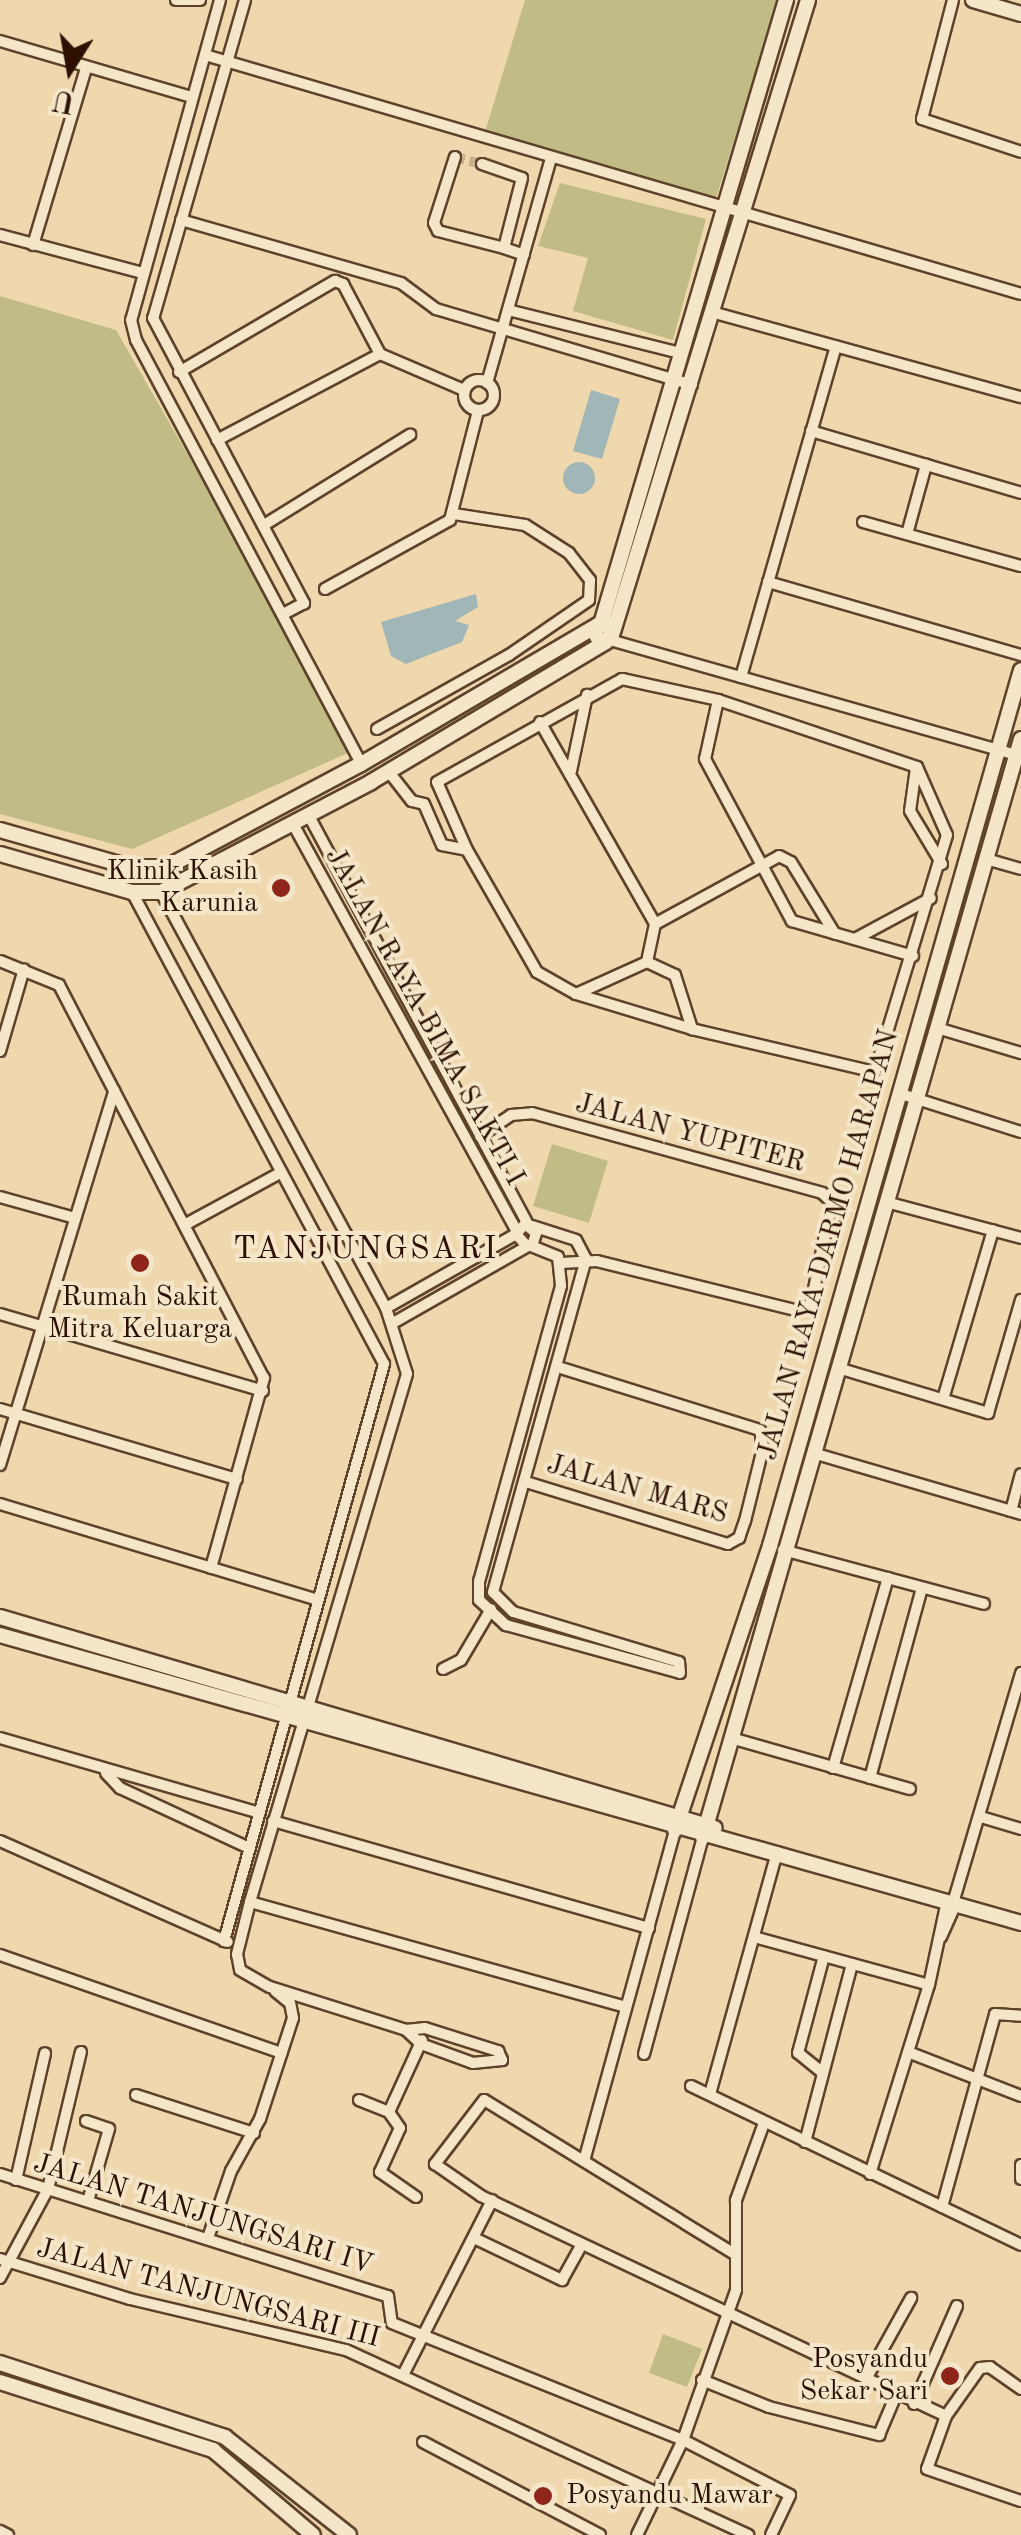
<!DOCTYPE html>
<html>
<head>
<meta charset="utf-8">
<style>
	body { margin:0 }
	#map { position:relative; width:1021px; height:2535px; overflow:hidden; background:#efd8ad; font-family:"Old Standard TT",serif }
	div>[style] { position:absolute }
	[style*='--x'] { left:calc(var(--x)*1px); top:calc(var(--y)*1px); width:calc(var(--w)*1px); rotate:calc(var(--a)*1deg) }
	.green>* { inset:0; background:#c1bc85 }
	.water>* { inset:0; background:#a0b6b7 }
	.round { border-radius:50% }
	.street-tunnel>* { height:10px; margin-top:-5px; transform-origin:0; background:repeating-linear-gradient(90deg,#c8b08a 0 10px,transparent 0 15px) }
	.roads { filter:drop-shadow(2px 0 #5e422b) drop-shadow(-2px 0 #5e422b) drop-shadow(0 2px #5e422b) drop-shadow(0 -2px #5e422b) }
	.street>* { height:10px; margin:-5px; padding:0 5px; transform-origin:5px; border-radius:5px; background:#f5e6ca }
	.street>.ring { margin:-5px; padding:0; box-sizing:content-box; background:none; border:10px solid #f5e6ca; border-radius:50% }
	.secondary>* { height:14px; margin:-7px; padding:0 7px; transform-origin:7px; border-radius:7px; background:#f5e6ca }
	.dots>* { width:28px; height:28px; translate:-50% -50%; box-sizing:border-box; border:5px solid #f5e6ca; border-radius:50% }
	span { translate:-50% -50%; white-space:nowrap; text-align:center; line-height:1.15; -webkit-text-stroke:8px #f5e6ca; paint-order:stroke }
	.poi-label { font-size:28px; color:#2d1000 }
	.right { translate:-100% -50%; text-align:right }
	.left { translate:0 -50%; text-align:left }
	.street-label { font-size:28px; color:#2d1000 }
	.quarter-label { font-size:32px; color:#2d1000; letter-spacing:2.5px }
	.north { position:absolute; left:20px; top:20px; width:100px; height:100px; -webkit-text-stroke:8px #f5e6ca; paint-order:stroke; rotate:191deg; font-size:28px; font-weight:700; line-height:40px; text-align:center; color:#2d1000 }
	.north::after { content:''; display:block; margin:auto; width:35px; height:45px; background:#2d1000; clip-path:polygon(50% 0,100% 100%,50% 72%,0 100%) }
</style>
</head>
<body>
<div id="map">
	<div class="green">
		<i style="clip-path:polygon(525px 0,779px 0,715px 201px,485px 132px)"></i>
		<i style="clip-path:polygon(560px 183px,706px 219px,673px 340px,573px 311px,588px 258px,538px 246px)"></i>
		<i style="clip-path:polygon(0 296px,116px 330px,242px 549px,348px 753px,132px 849px,0 814px)"></i>
		<i style="clip-path:polygon(552px 1144px,608px 1161px,589px 1223px,533px 1206px)"></i>
		<i style="clip-path:polygon(663px 2334px,702px 2349px,687px 2387px,649px 2373px)"></i>
	</div>
	<div class="water">
		<i style="clip-path:polygon(591px 390px,620px 399px,602px 459px,573px 451px)"></i>
		<i class="round" style="left:563px;top:462px;width:32px;height:32px"></i>
		<i style="clip-path:polygon(476px 594px,478px 607px,455px 621px,469px 625px,462px 642px,406px 664px,391px 656px,381px 622px)"></i>
	</div>
	<div class="street-tunnel">
		<i style="--x:455;--y:157;--w:28;--a:15"></i>
	</div>
	<div class="roads">
		<div class="street">
			<i style="--x:176;--y:0;--w:24;--a:0"></i>
			<i style="--x:220;--y:0;--w:332;--a:105.5"></i>
			<i style="--x:131;--y:320;--w:21;--a:76"></i>
			<i style="--x:136;--y:340;--w:480;--a:62"></i>
			<i style="--x:245;--y:0;--w:331;--a:106.1"></i>
			<i style="--x:153;--y:318;--w:323;--a:62.1"></i>
			<i style="--x:304;--y:603;--w:24;--a:152"></i>
			<i style="--x:953;--y:0;--w:123;--a:104.6"></i>
			<i style="--x:922;--y:119;--w:104;--a:18.4"></i>
			<i style="--x:0;--y:41;--w:199;--a:16.3"></i>
			<i style="--x:205;--y:55;--w:850;--a:16.32"></i>
			<i style="--x:455;--y:157;--w:69;--a:107.7"></i>
			<i style="--x:434;--y:223;--w:9;--a:63"></i>
			<i style="--x:438;--y:231;--w:68;--a:14.4"></i>
			<i style="--x:482;--y:164;--w:42;--a:19.3"></i>
			<i style="--x:522;--y:178;--w:72;--a:104.4"></i>
			<i style="--x:504;--y:248;--w:21;--a:19"></i>
			<i style="--x:181;--y:220;--w:229;--a:16"></i>
			<i style="--x:401;--y:283;--w:44;--a:36.6"></i>
			<i style="--x:436;--y:309;--w:267;--a:16.5"></i>
			<i style="--x:0;--y:235;--w:148;--a:14.9"></i>
			<i style="--x:33;--y:245;--w:185;--a:-73.3"></i>
			<i style="--x:508;--y:310;--w:177;--a:14"></i>
			<i style="--x:715;--y:313;--w:317;--a:15.4"></i>
			<i style="--x:179;--y:372;--w:181;--a:-30.3"></i>
			<i style="--x:335;--y:281;--w:9;--a:21"></i>
			<i style="--x:343;--y:284;--w:79;--a:62.1"></i>
			<i class="ring" style="left:464px;top:380px;width:20px;height:20px"></i>
			<i style="--x:487;--y:383;--w:234;--a:-74.1"></i>
			<i style="--x:811;--y:431;--w:219;--a:16.4"></i>
			<i style="--x:217;--y:440;--w:184;--a:-27.8"></i>
			<i style="--x:380;--y:354;--w:91;--a:23.2"></i>
			<i style="--x:863;--y:522;--w:164;--a:15.6"></i>
			<i style="--x:264;--y:525;--w:172;--a:-31.7"></i>
			<i style="--x:907;--y:534;--w:72;--a:-74.6"></i>
			<i style="--x:768;--y:582;--w:263;--a:16.1"></i>
			<i style="--x:325;--y:589;--w:143;--a:-28.9"></i>
			<i style="--x:450;--y:520;--w:113;--a:-75.6"></i>
			<i style="--x:610;--y:640;--w:426;--a:15.8"></i>
			<i style="--x:741;--y:677;--w:344;--a:-74"></i>
			<i style="--x:622;--y:679;--w:98;--a:12.3"></i>
			<i style="--x:718;--y:700;--w:210;--a:18.6"></i>
			<i style="--x:917;--y:767;--w:74;--a:66.2"></i>
			<i style="--x:947;--y:835;--w:248;--a:106.9"></i>
			<i style="--x:875;--y:1072;--w:188;--a:-166.8"></i>
			<i style="--x:692;--y:1029;--w:121;--a:-163.2"></i>
			<i style="--x:576;--y:994;--w:45;--a:-150.6"></i>
			<i style="--x:537;--y:972;--w:141;--a:-119.8"></i>
			<i style="--x:467;--y:850;--w:74;--a:-113.8"></i>
			<i style="--x:437;--y:782;--w:212;--a:-29.1"></i>
			<i style="--x:718;--y:700;--w:60;--a:102.4"></i>
			<i style="--x:705;--y:759;--w:184;--a:61.8"></i>
			<i style="--x:792;--y:921;--w:126;--a:16.1"></i>
			<i style="--x:540;--y:722;--w:232;--a:60.3"></i>
			<i style="--x:655;--y:924;--w:39;--a:102"></i>
			<i style="--x:647;--y:962;--w:78;--a:155.7"></i>
			<i style="--x:377;--y:729;--w:151;--a:-29.3"></i>
			<i style="--x:509;--y:655;--w:97;--a:-34.5"></i>
			<i style="--x:589;--y:600;--w:20;--a:-87"></i>
			<i style="--x:590;--y:580;--w:34;--a:-128"></i>
			<i style="--x:569;--y:553;--w:52;--a:-147.5"></i>
			<i style="--x:525;--y:525;--w:72;--a:-171.2"></i>
			<i style="--x:916;--y:768;--w:43;--a:97.9"></i>
			<i style="--x:910;--y:811;--w:62;--a:58.9"></i>
			<i style="--x:571;--y:771;--w:78;--a:-78.1"></i>
			<i style="--x:389;--y:772;--w:37;--a:52"></i>
			<i style="--x:412;--y:801;--w:12;--a:14"></i>
			<i style="--x:424;--y:804;--w:45;--a:66.3"></i>
			<i style="--x:442;--y:845;--w:25;--a:11"></i>
			<i style="--x:309;--y:816;--w:463;--a:61.8"></i>
			<i style="--x:293;--y:824;--w:465;--a:61.2"></i>
			<i style="--x:986;--y:859;--w:36;--a:16"></i>
			<i style="--x:132;--y:892;--w:535;--a:61.9"></i>
			<i style="--x:384;--y:1364;--w:599;--a:105.5"></i>
			<i style="--x:161;--y:892;--w:473;--a:61.6"></i>
			<i style="--x:386;--y:1308;--w:69;--a:72.3"></i>
			<i style="--x:407;--y:1374;--w:551;--a:106.56"></i>
			<i style="--x:250;--y:1902;--w:54;--a:104"></i>
			<i style="--x:237;--y:1954;--w:16;--a:79"></i>
			<i style="--x:240;--y:1970;--w:34;--a:30"></i>
			<i style="--x:270;--y:1987;--w:143;--a:17.5"></i>
			<i style="--x:406;--y:2030;--w:19;--a:-6"></i>
			<i style="--x:425;--y:2028;--w:77;--a:17.5"></i>
			<i style="--x:498;--y:2051;--w:10;--a:66"></i>
			<i style="--x:502;--y:2060;--w:29;--a:174"></i>
			<i style="--x:473;--y:2063;--w:55;--a:-159.9"></i>
			<i style="--x:421;--y:2044;--w:21;--a:-137"></i>
			<i style="--x:655;--y:924;--w:141;--a:-28.7"></i>
			<i style="--x:779;--y:856;--w:13;--a:27"></i>
			<i style="--x:791;--y:862;--w:84;--a:58.6"></i>
			<i style="--x:855;--y:939;--w:86;--a:-28.3"></i>
			<i style="--x:0;--y:961;--w:64;--a:22.1"></i>
			<i style="--x:59;--y:985;--w:443;--a:62.5"></i>
			<i style="--x:264;--y:1378;--w:197;--a:105.6"></i>
			<i style="--x:647;--y:962;--w:31;--a:25"></i>
			<i style="--x:675;--y:975;--w:57;--a:72.5"></i>
			<i style="--x:937;--y:1028;--w:88;--a:16.6"></i>
			<i style="--x:0;--y:1051;--w:85;--a:-73.7"></i>
			<i style="--x:898;--y:1093;--w:129;--a:17.6"></i>
			<i style="--x:480;--y:1136;--w:37;--a:-34"></i>
			<i style="--x:511;--y:1115;--w:21;--a:-5"></i>
			<i style="--x:532;--y:1113;--w:301;--a:15.4"></i>
			<i style="--x:822;--y:1193;--w:13;--a:42"></i>
			<i style="--x:832;--y:1202;--w:103;--a:101.7"></i>
			<i style="--x:811;--y:1303;--w:14;--a:146"></i>
			<i style="--x:799;--y:1311;--w:208;--a:-166.1"></i>
			<i style="--x:597;--y:1261;--w:36;--a:177"></i>
			<i style="--x:0;--y:1197;--w:78;--a:15.6"></i>
			<i style="--x:886;--y:1202;--w:140;--a:14.9"></i>
			<i style="--x:188;--y:1223;--w:105;--a:-28.5"></i>
			<i style="--x:529;--y:1245;--w:31;--a:22"></i>
			<i style="--x:558;--y:1257;--w:29;--a:84"></i>
			<i style="--x:561;--y:1286;--w:306;--a:105.5"></i>
			<i style="--x:479;--y:1581;--w:19;--a:90"></i>
			<i style="--x:479;--y:1600;--w:37;--a:43"></i>
			<i style="--x:506;--y:1625;--w:180;--a:15.4"></i>
			<i style="--x:680;--y:1673;--w:11;--a:-95"></i>
			<i style="--x:679;--y:1662;--w:173;--a:-163.2"></i>
			<i style="--x:513;--y:1612;--w:28;--a:-135"></i>
			<i style="--x:493;--y:1592;--w:346;--a:-74.4"></i>
			<i style="--x:586;--y:1259;--w:21;--a:-118"></i>
			<i style="--x:576;--y:1240;--w:46;--a:-162.3"></i>
			<i style="--x:386;--y:1308;--w:150;--a:-29.6"></i>
			<i style="--x:0;--y:1314;--w:274;--a:16.3"></i>
			<i style="--x:393;--y:1323;--w:161;--a:-29.7"></i>
			<i style="--x:533;--y:1243;--w:10;--a:-73"></i>
			<i style="--x:536;--y:1233;--w:14;--a:-141"></i>
			<i style="--x:525;--y:1224;--w:13;--a:132"></i>
			<i style="--x:516;--y:1234;--w:15;--a:48"></i>
			<i style="--x:838;--y:1368;--w:157;--a:16.7"></i>
			<i style="--x:988;--y:1413;--w:118;--a:-73.7"></i>
			<i style="--x:943;--y:1399;--w:176;--a:-73.5"></i>
			<i style="--x:0;--y:1409;--w:247;--a:16.5"></i>
			<i style="--x:813;--y:1453;--w:217;--a:16.3"></i>
			<i style="--x:0;--y:1465;--w:391;--a:-73"></i>
			<i style="--x:526;--y:1482;--w:211;--a:17.1"></i>
			<i style="--x:728;--y:1544;--w:13;--a:-29"></i>
			<i style="--x:739;--y:1538;--w:18;--a:-71"></i>
			<i style="--x:745;--y:1521;--w:75;--a:-76.1"></i>
			<i style="--x:763;--y:1448;--w:18;--a:-99"></i>
			<i style="--x:760;--y:1430;--w:208;--a:-162.7"></i>
			<i style="--x:0;--y:1504;--w:329;--a:16.8"></i>
			<i style="--x:1011;--y:1511;--w:38;--a:-75"></i>
			<i style="--x:783;--y:1550;--w:208;--a:15"></i>
			<i style="--x:443;--y:1669;--w:20;--a:-27"></i>
			<i style="--x:461;--y:1660;--w:59;--a:-59.5"></i>
			<i style="--x:0;--y:1738;--w:266;--a:16.1"></i>
			<i style="--x:731;--y:1738;--w:186;--a:15.9"></i>
			<i style="--x:833;--y:1768;--w:198;--a:-73.9"></i>
			<i style="--x:106;--y:1773;--w:21;--a:47"></i>
			<i style="--x:120;--y:1788;--w:140;--a:24.9"></i>
			<i style="--x:870;--y:1778;--w:197;--a:-74.7"></i>
			<i style="--x:981;--y:1817;--w:42;--a:16.7"></i>
			<i style="--x:273;--y:1821;--w:391;--a:15.9"></i>
			<i style="--x:0;--y:1841;--w:249;--a:23.9"></i>
			<i style="--x:250;--y:1902;--w:389;--a:15.6"></i>
			<i style="--x:953;--y:1903;--w:240;--a:-73.5"></i>
			<i style="--x:754;--y:1937;--w:181;--a:15.3"></i>
			<i style="--x:941;--y:1937;--w:36;--a:-66"></i>
			<i style="--x:0;--y:1955;--w:298;--a:19.2"></i>
			<i style="--x:908;--y:2052;--w:121;--a:21.3"></i>
			<i style="--x:644;--y:2054;--w:225;--a:-74.8"></i>
			<i style="--x:823;--y:2073;--w:32;--a:-141"></i>
			<i style="--x:798;--y:2053;--w:100;--a:-75"></i>
			<i style="--x:691;--y:2086;--w:366;--a:25.7"></i>
			<i style="--x:710;--y:2094;--w:251;--a:-74.5"></i>
			<i style="--x:136;--y:2095;--w:124;--a:17.9"></i>
			<i style="--x:359;--y:2100;--w:32;--a:22"></i>
			<i style="--x:86;--y:2121;--w:24;--a:19"></i>
			<i style="--x:109;--y:2129;--w:75;--a:106.3"></i>
			<i style="--x:805;--y:2142;--w:184;--a:-75.2"></i>
			<i style="--x:584;--y:2161;--w:343;--a:-74.6"></i>
			<i style="--x:1021;--y:2165;--w:14;--a:90"></i>
			<i style="--x:0;--y:2174;--w:407;--a:17.5"></i>
			<i style="--x:388;--y:2296;--w:27;--a:82"></i>
			<i style="--x:392;--y:2323;--w:314;--a:21.9"></i>
			<i style="--x:683;--y:2440;--w:120;--a:27.2"></i>
			<i style="--x:790;--y:2495;--w:44;--a:115.4"></i>
			<i style="--x:870;--y:2174;--w:198;--a:-72.7"></i>
			<i style="--x:929;--y:1985;--w:86;--a:-77.9"></i>
			<i style="--x:16;--y:2180;--w:130;--a:-77.1"></i>
			<i style="--x:416;--y:2197;--w:44;--a:-145.2"></i>
			<i style="--x:380;--y:2172;--w:48;--a:-65.6"></i>
			<i style="--x:400;--y:2128;--w:19;--a:-125"></i>
			<i style="--x:389;--y:2112;--w:79;--a:-65.4"></i>
			<i style="--x:942;--y:2207;--w:200;--a:-74.6"></i>
			<i style="--x:995;--y:2014;--w:26;--a:4"></i>
			<i style="--x:209;--y:2235;--w:68;--a:-71"></i>
			<i style="--x:231;--y:2171;--w:60;--a:-60.9"></i>
			<i style="--x:260;--y:2119;--w:106;--a:-71.9"></i>
			<i style="--x:293;--y:2018;--w:15;--a:-101"></i>
			<i style="--x:290;--y:2003;--w:19;--a:-141"></i>
			<i style="--x:474;--y:2238;--w:98;--a:25.5"></i>
			<i style="--x:562;--y:2280;--w:41;--a:-60.9"></i>
			<i style="--x:733;--y:2253;--w:292;--a:-148.4"></i>
			<i style="--x:484;--y:2100;--w:81;--a:127.4"></i>
			<i style="--x:435;--y:2164;--w:56;--a:34.8"></i>
			<i style="--x:481;--y:2196;--w:514;--a:25.32"></i>
			<i style="--x:0;--y:2259;--w:136;--a:17.1"></i>
			<i style="--x:130;--y:2299;--w:222;--a:13.3"></i>
			<i style="--x:346;--y:2350;--w:443;--a:24.7"></i>
			<i style="--x:0;--y:2278;--w:101;--a:-61.7"></i>
			<i style="--x:48;--y:2189;--w:141;--a:-76.5"></i>
			<i style="--x:404;--y:2373;--w:194;--a:-63"></i>
			<i style="--x:866;--y:2379;--w:93;--a:-60.9"></i>
			<i style="--x:702;--y:2380;--w:72;--a:21.9"></i>
			<i style="--x:769;--y:2407;--w:114;--a:14.3"></i>
			<i style="--x:879;--y:2435;--w:43;--a:-67"></i>
			<i style="--x:1021;--y:2389;--w:38;--a:-145"></i>
			<i style="--x:990;--y:2367;--w:10;--a:174"></i>
			<i style="--x:980;--y:2368;--w:59;--a:125.3"></i>
			<i style="--x:946;--y:2416;--w:56;--a:109.7"></i>
			<i style="--x:927;--y:2469;--w:99;--a:18.8"></i>
			<i style="--x:914;--y:2404;--w:107;--a:-66.3"></i>
			<i style="--x:423;--y:2442;--w:200;--a:27.7"></i>
			<i style="--x:0;--y:2531;--w:9;--a:27"></i>
			<i style="--x:637;--y:2535;--w:106;--a:-64.2"></i>
			<i style="--x:683;--y:2440;--w:159;--a:-70.5"></i>
			<i style="--x:736;--y:2290;--w:90;--a:-90"></i>
			<i style="--x:736;--y:2200;--w:82;--a:-70"></i>
		</div>
		<div class="secondary">
			<i style="--x:973;--y:0;--w:50;--a:16.3"></i>
			<i style="--x:601;--y:624;--w:651;--a:-73.49"></i>
			<i style="--x:613;--y:632;--w:661;--a:-72.85"></i>
			<i style="--x:0;--y:830;--w:135;--a:15.9"></i>
			<i style="--x:130;--y:867;--w:37;--a:0"></i>
			<i style="--x:167;--y:867;--w:220;--a:-28"></i>
			<i style="--x:361;--y:764;--w:275;--a:-30.4"></i>
			<i style="--x:598;--y:625;--w:11;--a:0"></i>
			<i style="--x:609;--y:625;--w:11;--a:75"></i>
			<i style="--x:612;--y:636;--w:13;--a:153"></i>
			<i style="--x:600;--y:642;--w:13;--a:-119"></i>
			<i style="--x:0;--y:854;--w:137;--a:16.1"></i>
			<i style="--x:132;--y:892;--w:29;--a:0"></i>
			<i style="--x:161;--y:892;--w:237;--a:-27.6"></i>
			<i style="--x:371;--y:782;--w:274;--a:-30.8"></i>
			<i style="--x:0;--y:1617;--w:745;--a:16.44"></i>
			<i style="--x:0;--y:1635;--w:1061;--a:15.75"></i>
			<i style="--x:675;--y:1830;--w:299;--a:-71.5"></i>
			<i style="--x:770;--y:1546;--w:911;--a:-74.01"></i>
			<i style="--x:703;--y:1837;--w:1143;--a:-73.85"></i>
			<i style="--x:0;--y:2363;--w:237;--a:18.2"></i>
			<i style="--x:225;--y:2437;--w:158;--a:38.3"></i>
			<i style="--x:0;--y:2382;--w:224;--a:17.7"></i>
			<i style="--x:213;--y:2450;--w:131;--a:40.4"></i>
		</div>
	</div>
	<div class="dots">
		<i style="left:281px;top:888px;background:#8f2418"></i>
		<i style="left:140px;top:1263px;background:#8f2418"></i>
		<i style="left:950px;top:2376px;background:#8f2418"></i>
		<i style="left:543px;top:2496px;background:#8f2418"></i>
	</div>
	<div class="poi-label">
		<span class="right" style="left:258px;top:888px">Klinik Kasih<br>Karunia</span>
		<span style="left:140px;top:1314px">Rumah Sakit<br>Mitra Keluarga</span>
		<span class="right" style="left:928px;top:2376px">Posyandu<br>Sekar Sari</span>
		<span class="left" style="left:566px;top:2496px">Posyandu Mawar</span>
	</div>
	<div class="street-label">
		<span style="left:424px;top:1017px;rotate:61deg">JALAN RAYA BIMA SAKTI I</span>
		<span style="left:690px;top:1134px;rotate:15deg">JALAN YUPITER</span>
		<span style="left:829px;top:1245px;rotate:-74deg">JALAN RAYA DARMO HARAPAN</span>
		<span style="left:637px;top:1490px;rotate:16deg">JALAN MARS</span>
		<span style="left:203px;top:2215px;rotate:17deg">JALAN TANJUNGSARI IV</span>
		<span style="left:208px;top:2294px;rotate:15deg">JALAN TANJUNGSARI III</span>
	</div>
	<div class="quarter-label">
		<span style="left:366px;top:1250px">TANJUNGSARI</span>
	</div>
	<div class="north">U</div>
</div>
</body>
</html>
